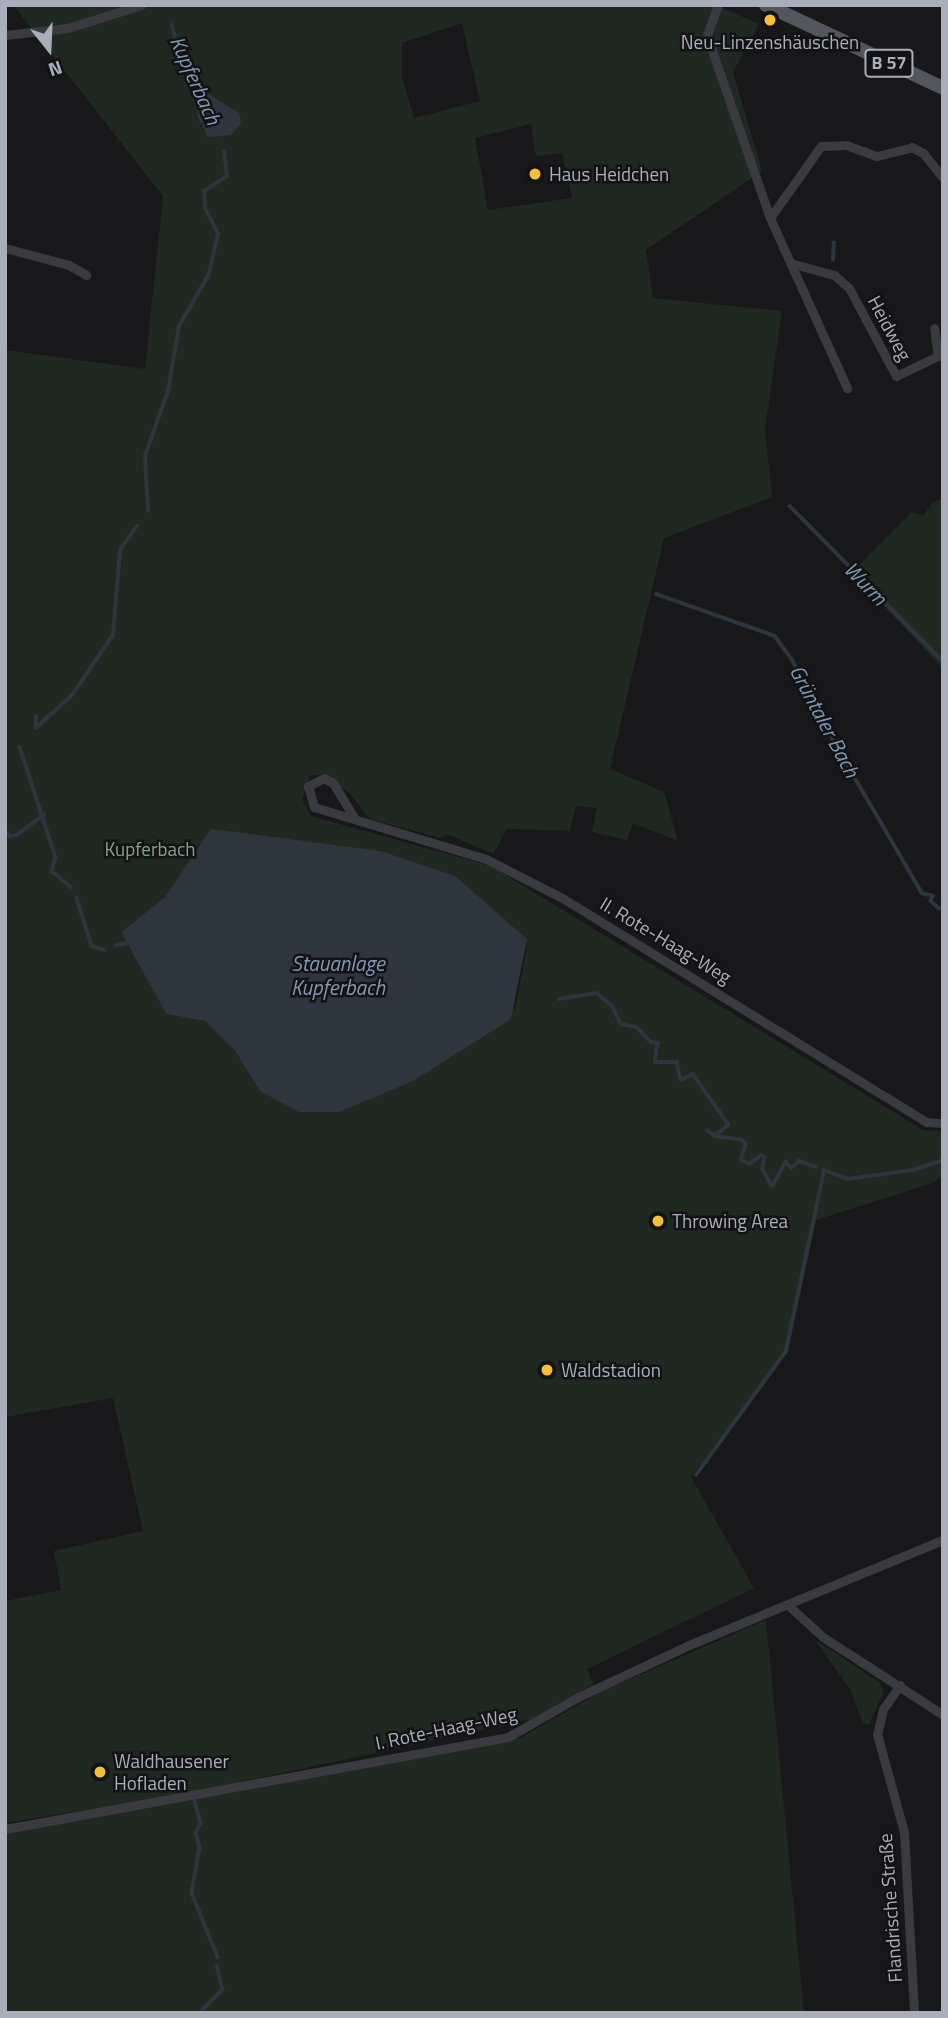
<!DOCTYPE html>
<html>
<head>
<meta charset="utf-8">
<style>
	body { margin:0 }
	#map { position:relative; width:948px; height:2018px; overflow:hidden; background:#18181a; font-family:"Titillium Web",sans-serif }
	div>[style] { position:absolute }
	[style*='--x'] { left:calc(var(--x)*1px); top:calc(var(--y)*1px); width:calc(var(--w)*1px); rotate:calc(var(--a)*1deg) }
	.green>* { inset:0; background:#1f2821 }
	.water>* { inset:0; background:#2d363e }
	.stream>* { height:3.5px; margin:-1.75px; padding:0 1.75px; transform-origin:1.75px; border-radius:1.75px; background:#2d363e }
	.street>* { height:9px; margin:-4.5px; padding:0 4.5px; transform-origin:4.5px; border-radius:4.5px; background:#3a3b41 }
	.primary>* { height:14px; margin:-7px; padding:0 7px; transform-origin:7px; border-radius:7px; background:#54565e }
	.dots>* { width:19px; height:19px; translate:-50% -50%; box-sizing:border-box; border:4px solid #131315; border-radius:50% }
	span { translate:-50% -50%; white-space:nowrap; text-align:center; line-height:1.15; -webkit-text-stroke:5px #131315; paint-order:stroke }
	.shield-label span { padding:2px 5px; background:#131315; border:2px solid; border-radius:5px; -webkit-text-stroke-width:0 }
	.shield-label { font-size:18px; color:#aaaeba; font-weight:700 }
	.poi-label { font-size:19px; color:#aaaeba }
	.left { translate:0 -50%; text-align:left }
	.street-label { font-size:19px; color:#aaaeba }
	.park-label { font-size:19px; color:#80a585 }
	.water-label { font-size:21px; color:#8099b5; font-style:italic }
	.frame { position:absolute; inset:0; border:7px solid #aaaeba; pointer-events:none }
	.north { position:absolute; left:14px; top:14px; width:70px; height:70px; -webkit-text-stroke:5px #131315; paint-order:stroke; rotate:162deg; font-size:19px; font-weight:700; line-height:28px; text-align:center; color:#aaaeba }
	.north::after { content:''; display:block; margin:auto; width:24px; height:32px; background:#aaaeba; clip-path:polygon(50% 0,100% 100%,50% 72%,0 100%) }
</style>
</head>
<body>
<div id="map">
	<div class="green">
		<i style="clip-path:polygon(evenodd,13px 5px,716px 5px,759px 24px,733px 72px,762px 171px,646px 250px,653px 298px,782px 311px,765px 429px,772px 497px,664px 538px,610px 769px,664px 792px,678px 841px,633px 823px,627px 840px,592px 832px,597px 808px,576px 806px,570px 831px,507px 829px,493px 854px,447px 834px,440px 838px,370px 819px,350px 794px,324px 774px,310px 776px,302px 799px,311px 816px,491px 866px,923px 1130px,943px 1131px,943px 1176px,930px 1184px,816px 1220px,787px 1351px,691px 1477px,754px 1588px,587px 1669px,594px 1684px,533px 1719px,186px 1794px,5px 1823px,5px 1601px,61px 1590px,54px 1551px,143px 1531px,113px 1398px,5px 1417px,5px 350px,145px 369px,163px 196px,13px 5px,462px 23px,480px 101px,414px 118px,402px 77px,402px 43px,462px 23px,13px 5px,531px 124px,536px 156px,562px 153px,572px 198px,488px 210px,475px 138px,531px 124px,13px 5px,212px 829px,241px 835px,527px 947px,515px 1009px,260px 1091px,235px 1051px,205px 1021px,166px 1014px,121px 932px,165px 897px,212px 829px)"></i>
		<i style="clip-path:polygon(943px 498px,943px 669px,852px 572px,912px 512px,923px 516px,933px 502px)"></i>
		<i style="clip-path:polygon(766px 1620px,804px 2013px,5px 2013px,5px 1832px,520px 1738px,600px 1692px)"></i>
		<i style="clip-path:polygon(814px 1639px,879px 1682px,884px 1691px,869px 1725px,863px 1723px,850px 1689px)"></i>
	</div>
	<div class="water">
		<i style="clip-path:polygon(202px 90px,239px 113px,241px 123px,231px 135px,208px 137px,198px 117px,197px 97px)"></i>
		<i style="clip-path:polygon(211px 829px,381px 851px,455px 876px,527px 939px,511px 1019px,413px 1081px,339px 1112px,299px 1112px,260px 1091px,235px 1051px,205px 1021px,166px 1014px,121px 932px,165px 897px)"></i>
	</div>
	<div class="stream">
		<i style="--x:172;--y:25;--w:35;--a:74"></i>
		<i style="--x:182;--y:59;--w:39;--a:58"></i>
		<i style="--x:833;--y:260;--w:17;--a:-87"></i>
		<i style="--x:790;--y:506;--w:218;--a:45.4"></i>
		<i style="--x:148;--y:511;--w:55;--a:-93.1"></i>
		<i style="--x:145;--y:456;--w:69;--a:-70.5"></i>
		<i style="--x:168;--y:391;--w:66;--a:-80.4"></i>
		<i style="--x:179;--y:326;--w:60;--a:-60"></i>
		<i style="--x:209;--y:274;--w:41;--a:-77.3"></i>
		<i style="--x:218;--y:234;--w:28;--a:-117"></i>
		<i style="--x:205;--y:209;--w:18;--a:-93"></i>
		<i style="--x:204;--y:191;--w:27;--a:-33"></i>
		<i style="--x:227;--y:176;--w:25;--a:-97"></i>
		<i style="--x:656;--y:594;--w:126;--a:19.4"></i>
		<i style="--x:775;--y:636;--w:29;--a:54"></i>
		<i style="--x:792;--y:659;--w:97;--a:62.9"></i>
		<i style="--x:836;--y:745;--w:171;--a:59.8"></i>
		<i style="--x:922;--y:893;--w:11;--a:15"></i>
		<i style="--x:933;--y:896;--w:5;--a:112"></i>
		<i style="--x:931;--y:901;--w:11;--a:41"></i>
		<i style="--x:36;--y:726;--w:9;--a:-90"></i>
		<i style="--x:36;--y:728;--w:50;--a:-42.6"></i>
		<i style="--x:73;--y:694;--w:71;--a:-55.9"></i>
		<i style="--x:113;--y:635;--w:85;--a:-85.3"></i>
		<i style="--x:120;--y:550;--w:29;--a:-55"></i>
		<i style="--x:20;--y:747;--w:117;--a:72"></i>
		<i style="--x:56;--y:858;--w:14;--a:107"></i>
		<i style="--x:52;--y:871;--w:25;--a:40"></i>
		<i style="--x:5;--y:830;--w:8;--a:50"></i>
		<i style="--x:10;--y:836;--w:7;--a:-8"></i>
		<i style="--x:17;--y:835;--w:34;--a:-37"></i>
		<i style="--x:77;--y:898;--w:50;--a:72.6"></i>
		<i style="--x:92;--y:946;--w:13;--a:18"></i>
		<i style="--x:116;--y:945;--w:11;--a:-10"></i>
		<i style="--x:559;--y:999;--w:38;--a:-9"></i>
		<i style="--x:597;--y:993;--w:21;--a:41"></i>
		<i style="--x:613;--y:1007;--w:19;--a:65"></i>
		<i style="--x:621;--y:1024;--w:16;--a:11"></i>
		<i style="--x:637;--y:1027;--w:21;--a:47"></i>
		<i style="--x:651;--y:1042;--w:7;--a:8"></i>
		<i style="--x:658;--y:1043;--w:19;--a:99"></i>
		<i style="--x:655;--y:1062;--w:22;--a:0"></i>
		<i style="--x:677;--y:1062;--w:18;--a:77"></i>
		<i style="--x:681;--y:1080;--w:13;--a:-27"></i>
		<i style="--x:693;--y:1074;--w:62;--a:54.8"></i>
		<i style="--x:729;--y:1125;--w:18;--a:142"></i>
		<i style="--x:715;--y:1136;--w:27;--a:8"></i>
		<i style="--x:742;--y:1140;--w:6;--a:45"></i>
		<i style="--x:746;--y:1144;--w:17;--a:107"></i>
		<i style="--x:741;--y:1160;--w:10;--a:24"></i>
		<i style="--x:750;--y:1164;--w:14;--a:-39"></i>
		<i style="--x:761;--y:1155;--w:4;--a:27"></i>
		<i style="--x:765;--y:1157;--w:12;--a:99"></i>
		<i style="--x:763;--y:1169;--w:19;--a:62"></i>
		<i style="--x:772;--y:1186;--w:28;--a:-60"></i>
		<i style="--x:786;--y:1162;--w:8;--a:50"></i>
		<i style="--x:791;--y:1168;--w:11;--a:-41"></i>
		<i style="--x:799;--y:1161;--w:18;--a:19"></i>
		<i style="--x:707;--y:1130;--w:10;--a:37"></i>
		<i style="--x:696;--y:1475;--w:153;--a:-54"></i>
		<i style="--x:786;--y:1351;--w:185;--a:-78.1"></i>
		<i style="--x:824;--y:1170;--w:26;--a:21"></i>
		<i style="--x:848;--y:1179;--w:66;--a:-7.9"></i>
		<i style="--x:913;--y:1170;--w:32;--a:-18"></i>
		<i style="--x:194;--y:1798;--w:26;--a:74"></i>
		<i style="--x:201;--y:1823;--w:11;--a:117"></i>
		<i style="--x:196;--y:1833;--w:16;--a:75"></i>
		<i style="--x:200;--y:1848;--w:46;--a:100.1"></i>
		<i style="--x:192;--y:1893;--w:69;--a:67.9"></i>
		<i style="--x:199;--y:2013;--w:33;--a:-45"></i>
		<i style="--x:222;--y:1990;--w:24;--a:-102"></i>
	</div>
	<div class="street">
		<i style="--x:718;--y:5;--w:33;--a:110"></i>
		<i style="--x:707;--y:36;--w:193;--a:70.9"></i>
		<i style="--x:770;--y:218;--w:187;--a:65.6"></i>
		<i style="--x:5;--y:35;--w:63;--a:-6.3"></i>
		<i style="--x:68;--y:28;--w:77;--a:-17.5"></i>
		<i style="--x:770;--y:218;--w:88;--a:-54.7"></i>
		<i style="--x:821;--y:146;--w:25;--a:-2"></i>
		<i style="--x:846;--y:145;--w:33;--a:20"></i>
		<i style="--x:877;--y:156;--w:36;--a:-14"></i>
		<i style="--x:912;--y:147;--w:13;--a:29"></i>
		<i style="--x:923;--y:153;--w:32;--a:51"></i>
		<i style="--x:5;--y:248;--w:66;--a:14.9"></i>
		<i style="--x:69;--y:265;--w:20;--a:30"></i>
		<i style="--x:790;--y:263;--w:46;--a:15.3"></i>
		<i style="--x:834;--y:275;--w:20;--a:41"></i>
		<i style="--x:849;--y:288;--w:100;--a:61.9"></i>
		<i style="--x:896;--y:376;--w:47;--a:-25.5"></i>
		<i style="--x:938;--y:356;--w:28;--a:-98"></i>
		<i style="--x:355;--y:819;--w:42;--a:-121.4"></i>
		<i style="--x:333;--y:783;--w:10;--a:-151"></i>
		<i style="--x:324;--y:778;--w:18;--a:153"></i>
		<i style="--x:308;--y:786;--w:22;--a:74"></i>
		<i style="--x:314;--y:807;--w:180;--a:16.8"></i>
		<i style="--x:486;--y:859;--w:88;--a:27.1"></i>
		<i style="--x:564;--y:899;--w:426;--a:31.6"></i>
		<i style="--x:927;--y:1122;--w:16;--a:4"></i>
		<i style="--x:789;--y:1606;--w:46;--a:42.4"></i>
		<i style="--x:823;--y:1637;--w:143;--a:33"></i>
		<i style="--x:900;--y:1685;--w:29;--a:125"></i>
		<i style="--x:883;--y:1709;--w:26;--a:103"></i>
		<i style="--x:877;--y:1734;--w:102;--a:74.6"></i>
		<i style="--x:904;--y:1832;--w:181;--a:86.8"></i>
		<i style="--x:5;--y:1829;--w:511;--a:-10.36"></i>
		<i style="--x:508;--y:1737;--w:81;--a:-29.7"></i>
		<i style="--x:578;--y:1697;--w:123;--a:-25.1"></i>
		<i style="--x:689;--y:1645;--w:275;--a:-22.5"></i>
	</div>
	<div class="primary">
		<i style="--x:766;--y:5;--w:195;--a:25.1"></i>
	</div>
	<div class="dots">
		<i style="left:770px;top:20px;background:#f5c035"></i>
		<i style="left:535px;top:174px;background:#f5c035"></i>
		<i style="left:658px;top:1221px;background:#f5c035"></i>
		<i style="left:547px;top:1370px;background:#f5c035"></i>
		<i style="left:100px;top:1772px;background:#f5c035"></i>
	</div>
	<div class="shield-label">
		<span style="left:889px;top:63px">B 57</span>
	</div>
	<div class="poi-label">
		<span style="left:770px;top:42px">Neu-Linzenshäuschen</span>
		<span class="left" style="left:549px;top:174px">Haus Heidchen</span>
		<span class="left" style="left:672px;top:1221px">Throwing Area</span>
		<span class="left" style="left:561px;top:1370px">Waldstadion</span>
		<span class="left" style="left:114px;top:1772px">Waldhausener<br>Hofladen</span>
	</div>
	<div class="street-label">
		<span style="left:890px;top:328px;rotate:62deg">Heidweg</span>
		<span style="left:666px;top:940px;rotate:31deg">II. Rote-Haag-Weg</span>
		<span style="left:446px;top:1728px;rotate:-12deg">I. Rote-Haag-Weg</span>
		<span style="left:890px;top:1908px;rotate:-94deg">Flandrische Straße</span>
	</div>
	<div class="park-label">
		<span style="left:150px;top:849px">Kupferbach</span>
	</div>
	<div class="water-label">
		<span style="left:196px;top:80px;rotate:66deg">Kupferbach</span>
		<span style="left:866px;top:583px;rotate:46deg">Wurm</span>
		<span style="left:825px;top:721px;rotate:62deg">Grüntaler Bach</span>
		<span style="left:338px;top:975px">Stauanlage<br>Kupferbach</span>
	</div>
	<div class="frame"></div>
	<div class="north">N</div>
</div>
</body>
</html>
